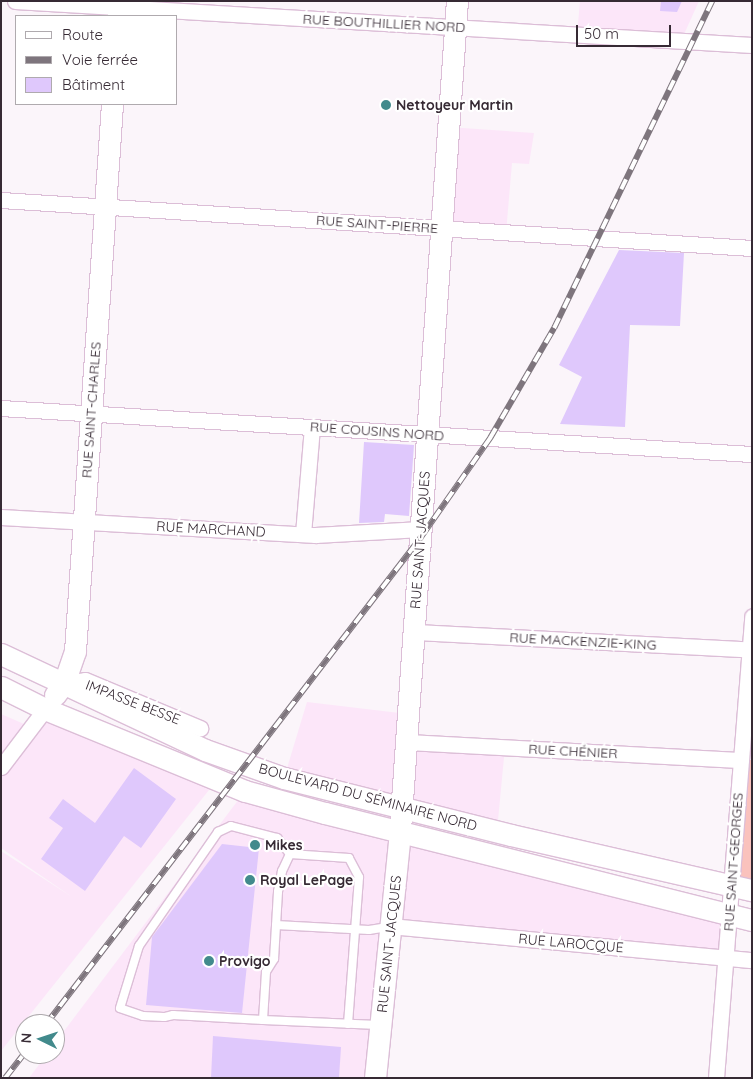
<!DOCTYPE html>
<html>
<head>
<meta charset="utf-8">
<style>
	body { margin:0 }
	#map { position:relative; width:753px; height:1079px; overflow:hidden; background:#fbf5fa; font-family:Quicksand,sans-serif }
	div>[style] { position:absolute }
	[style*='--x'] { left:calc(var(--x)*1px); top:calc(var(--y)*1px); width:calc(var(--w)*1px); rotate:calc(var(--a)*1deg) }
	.built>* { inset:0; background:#fce6f9 }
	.green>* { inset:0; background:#fac2bd }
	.building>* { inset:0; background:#dfc8fc }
	.roads { filter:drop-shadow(1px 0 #dcbed7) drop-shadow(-1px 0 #dcbed7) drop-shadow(0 1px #dcbed7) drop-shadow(0 -1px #dcbed7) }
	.lane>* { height:8px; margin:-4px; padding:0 4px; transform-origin:4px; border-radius:4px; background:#fff }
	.street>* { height:15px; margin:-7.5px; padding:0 7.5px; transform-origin:7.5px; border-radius:7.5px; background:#fff }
	.secondary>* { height:21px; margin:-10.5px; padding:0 10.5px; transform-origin:10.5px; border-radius:10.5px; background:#fff }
	.rail>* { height:5.5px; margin-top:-2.75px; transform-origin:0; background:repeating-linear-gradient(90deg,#fff 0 11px,#7e757d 0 22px); box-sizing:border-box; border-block:1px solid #7e757d }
	.dots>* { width:14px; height:14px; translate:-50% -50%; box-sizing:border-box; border:2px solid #fff; border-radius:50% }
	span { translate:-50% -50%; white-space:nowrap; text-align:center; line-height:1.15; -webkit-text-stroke:4.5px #fff; paint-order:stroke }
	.street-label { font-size:14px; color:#362a34 }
	.poi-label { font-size:14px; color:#362a34; font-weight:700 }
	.left { translate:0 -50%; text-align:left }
	.frame { position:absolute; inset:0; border:2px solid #362a34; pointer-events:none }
	.legend { position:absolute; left:15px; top:15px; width:162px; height:90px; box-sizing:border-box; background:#fff; border:1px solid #afaaae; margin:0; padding:6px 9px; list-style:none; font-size:15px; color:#362a34 }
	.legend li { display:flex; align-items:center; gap:10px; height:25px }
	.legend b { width:25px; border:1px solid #afaaae }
	.north { position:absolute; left:15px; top:1014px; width:50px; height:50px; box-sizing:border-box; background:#fff; border:1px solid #afaaae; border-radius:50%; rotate:274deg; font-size:14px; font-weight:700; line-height:20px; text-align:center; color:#362a34 }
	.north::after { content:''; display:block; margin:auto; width:18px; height:22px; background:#428a8c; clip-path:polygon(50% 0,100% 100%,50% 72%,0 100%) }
	.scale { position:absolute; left:576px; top:25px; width:95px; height:22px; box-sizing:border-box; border:2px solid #362a34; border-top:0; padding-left:6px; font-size:15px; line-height:18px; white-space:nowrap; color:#362a34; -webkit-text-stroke:4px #fff; paint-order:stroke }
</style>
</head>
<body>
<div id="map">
	<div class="built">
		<i style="clip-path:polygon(580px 1px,699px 1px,681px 41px,577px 35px)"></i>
		<i style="clip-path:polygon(448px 127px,534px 133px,529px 164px,512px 163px,506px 233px,442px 228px)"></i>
		<i style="clip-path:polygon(307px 702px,408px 714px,406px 742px,505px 747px,497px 831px,284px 778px)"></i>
		<i style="clip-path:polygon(45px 709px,217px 780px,1px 1051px,1px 851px,72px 897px,1px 848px,1px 714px,31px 727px)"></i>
		<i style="clip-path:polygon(245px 791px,729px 914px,725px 957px,399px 927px,380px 1078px,29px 1078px,47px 1054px,55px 1054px,55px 1043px)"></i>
	</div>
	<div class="green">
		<i style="clip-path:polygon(741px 760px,752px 760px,752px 890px,731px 885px)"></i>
	</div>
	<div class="building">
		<i style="clip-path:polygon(661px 1px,682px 1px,677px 12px,660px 11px)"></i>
		<i style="clip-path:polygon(619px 250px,684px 253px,680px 326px,630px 325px,625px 427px,560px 424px,582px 377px,559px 365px)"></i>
		<i style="clip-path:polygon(364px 442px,414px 445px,409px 516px,385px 514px,384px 522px,359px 523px)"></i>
		<i style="clip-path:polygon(134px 768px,176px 799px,141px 848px,124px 836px,85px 891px,41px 859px,63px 828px,49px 818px,63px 799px,95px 823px)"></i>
		<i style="clip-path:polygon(222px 844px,259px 848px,242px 1013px,146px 1005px,152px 937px)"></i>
		<i style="clip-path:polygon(213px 1036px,341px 1047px,339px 1078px,211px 1078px)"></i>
	</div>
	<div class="roads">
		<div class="lane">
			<i style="--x:276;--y:925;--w:93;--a:3.1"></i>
			<i style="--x:369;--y:930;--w:19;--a:-9"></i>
			<i style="--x:263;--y:1020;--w:90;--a:-176.8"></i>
			<i style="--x:173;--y:1015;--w:9;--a:167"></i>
			<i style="--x:164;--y:1017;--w:21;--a:-177"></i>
			<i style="--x:143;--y:1016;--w:24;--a:-161"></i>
			<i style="--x:120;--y:1008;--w:65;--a:-73"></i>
			<i style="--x:139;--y:946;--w:139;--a:-55.3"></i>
			<i style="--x:218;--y:832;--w:14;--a:-25"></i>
			<i style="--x:231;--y:826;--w:48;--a:14.6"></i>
			<i style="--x:277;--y:838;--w:21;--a:51"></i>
			<i style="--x:348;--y:1024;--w:147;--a:-85.7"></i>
			<i style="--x:359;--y:877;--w:21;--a:-118"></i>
			<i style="--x:349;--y:858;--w:59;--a:-176.1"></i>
			<i style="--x:290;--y:854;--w:19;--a:115"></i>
			<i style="--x:282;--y:871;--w:21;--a:101"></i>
			<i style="--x:278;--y:892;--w:67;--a:93.4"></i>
			<i style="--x:274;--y:959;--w:15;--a:122"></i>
			<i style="--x:266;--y:972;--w:48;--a:93.6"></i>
			<i style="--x:263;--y:1020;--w:115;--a:2.5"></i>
		</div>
		<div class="street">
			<i style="--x:15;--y:1;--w:738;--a:3.42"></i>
			<i style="--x:1;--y:200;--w:753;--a:3.66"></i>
			<i style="--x:1;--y:408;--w:752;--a:3.51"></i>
			<i style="--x:1;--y:517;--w:315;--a:3.3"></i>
			<i style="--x:315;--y:535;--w:106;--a:-3.2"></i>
			<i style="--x:303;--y:534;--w:107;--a:-85.2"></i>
			<i style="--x:414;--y:632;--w:338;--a:3"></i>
			<i style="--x:64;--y:683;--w:21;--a:-8"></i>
			<i style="--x:85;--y:680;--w:125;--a:22.7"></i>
			<i style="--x:406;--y:742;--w:335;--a:3.1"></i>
			<i style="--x:1;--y:767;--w:73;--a:-52.8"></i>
			<i style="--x:390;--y:926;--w:364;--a:5.4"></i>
			<i style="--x:716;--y:1078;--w:463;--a:-85.5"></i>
		</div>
		<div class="secondary">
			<i style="--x:118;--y:16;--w:15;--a:-86"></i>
			<i style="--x:1;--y:654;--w:225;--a:25.2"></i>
			<i style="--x:205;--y:750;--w:84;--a:19.5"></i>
			<i style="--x:284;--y:778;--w:234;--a:14.1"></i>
			<i style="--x:511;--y:835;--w:247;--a:12.9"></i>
			<i style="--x:1;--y:687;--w:49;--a:26.6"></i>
			<i style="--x:45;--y:709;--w:216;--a:22.3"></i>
			<i style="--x:245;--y:791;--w:83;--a:15.4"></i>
			<i style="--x:325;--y:813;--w:440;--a:14.1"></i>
			<i style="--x:55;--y:695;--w:15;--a:-53"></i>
			<i style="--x:64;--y:683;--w:34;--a:-71"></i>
			<i style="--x:75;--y:651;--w:548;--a:-86.13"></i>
			<i style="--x:375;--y:1078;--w:249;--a:-84.2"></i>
			<i style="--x:400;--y:830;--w:831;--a:-86.07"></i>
		</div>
	</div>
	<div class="rail">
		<i style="--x:46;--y:1024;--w:615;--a:-52.4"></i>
		<i style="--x:421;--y:537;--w:121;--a:-55.1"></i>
		<i style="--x:490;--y:438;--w:127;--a:-59.8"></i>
		<i style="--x:554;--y:328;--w:363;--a:-64.2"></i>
		<i style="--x:5;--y:1078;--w:33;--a:-52"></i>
	</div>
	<div class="dots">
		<i style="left:386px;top:105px;background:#428a8c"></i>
		<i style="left:255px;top:845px;background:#428a8c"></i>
		<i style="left:250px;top:880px;background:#428a8c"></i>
		<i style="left:209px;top:961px;background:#428a8c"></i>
	</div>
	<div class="street-label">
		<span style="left:384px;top:23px;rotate:3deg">RUE BOUTHILLIER NORD</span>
		<span style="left:377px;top:224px;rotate:4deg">RUE SAINT-PIERRE</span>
		<span style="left:91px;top:410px;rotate:-86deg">RUE SAINT-CHARLES</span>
		<span style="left:377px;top:431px;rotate:4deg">RUE COUSINS NORD</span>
		<span style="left:211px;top:529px;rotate:3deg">RUE MARCHAND</span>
		<span style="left:420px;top:540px;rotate:-86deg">RUE SAINT-JACQUES</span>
		<span style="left:583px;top:641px;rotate:3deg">RUE MACKENZIE-KING</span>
		<span style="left:133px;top:702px;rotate:21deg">IMPASSE BESSE</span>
		<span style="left:573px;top:751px;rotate:3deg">RUE CHÉNIER</span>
		<span style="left:368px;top:797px;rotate:15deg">BOULEVARD DU SÉMINAIRE NORD</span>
		<span style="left:733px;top:862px;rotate:-86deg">RUE SAINT-GEORGES</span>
		<span style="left:571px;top:943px;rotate:5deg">RUE LAROCQUE</span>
		<span style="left:389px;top:944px;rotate:-84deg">RUE SAINT-JACQUES</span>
	</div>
	<div class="poi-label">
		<span class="left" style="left:396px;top:105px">Nettoyeur Martin</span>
		<span class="left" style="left:265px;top:845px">Mikes</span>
		<span class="left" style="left:260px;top:880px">Royal LePage</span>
		<span class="left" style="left:219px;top:961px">Provigo</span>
	</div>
	<div class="frame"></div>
	<ul class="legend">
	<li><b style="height:6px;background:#fff"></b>Route</li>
	<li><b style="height:6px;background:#7e757d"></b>Voie ferrée</li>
	<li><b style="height:14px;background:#dfc8fc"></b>Bâtiment</li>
	</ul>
	<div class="north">N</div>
	<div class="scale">50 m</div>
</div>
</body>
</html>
